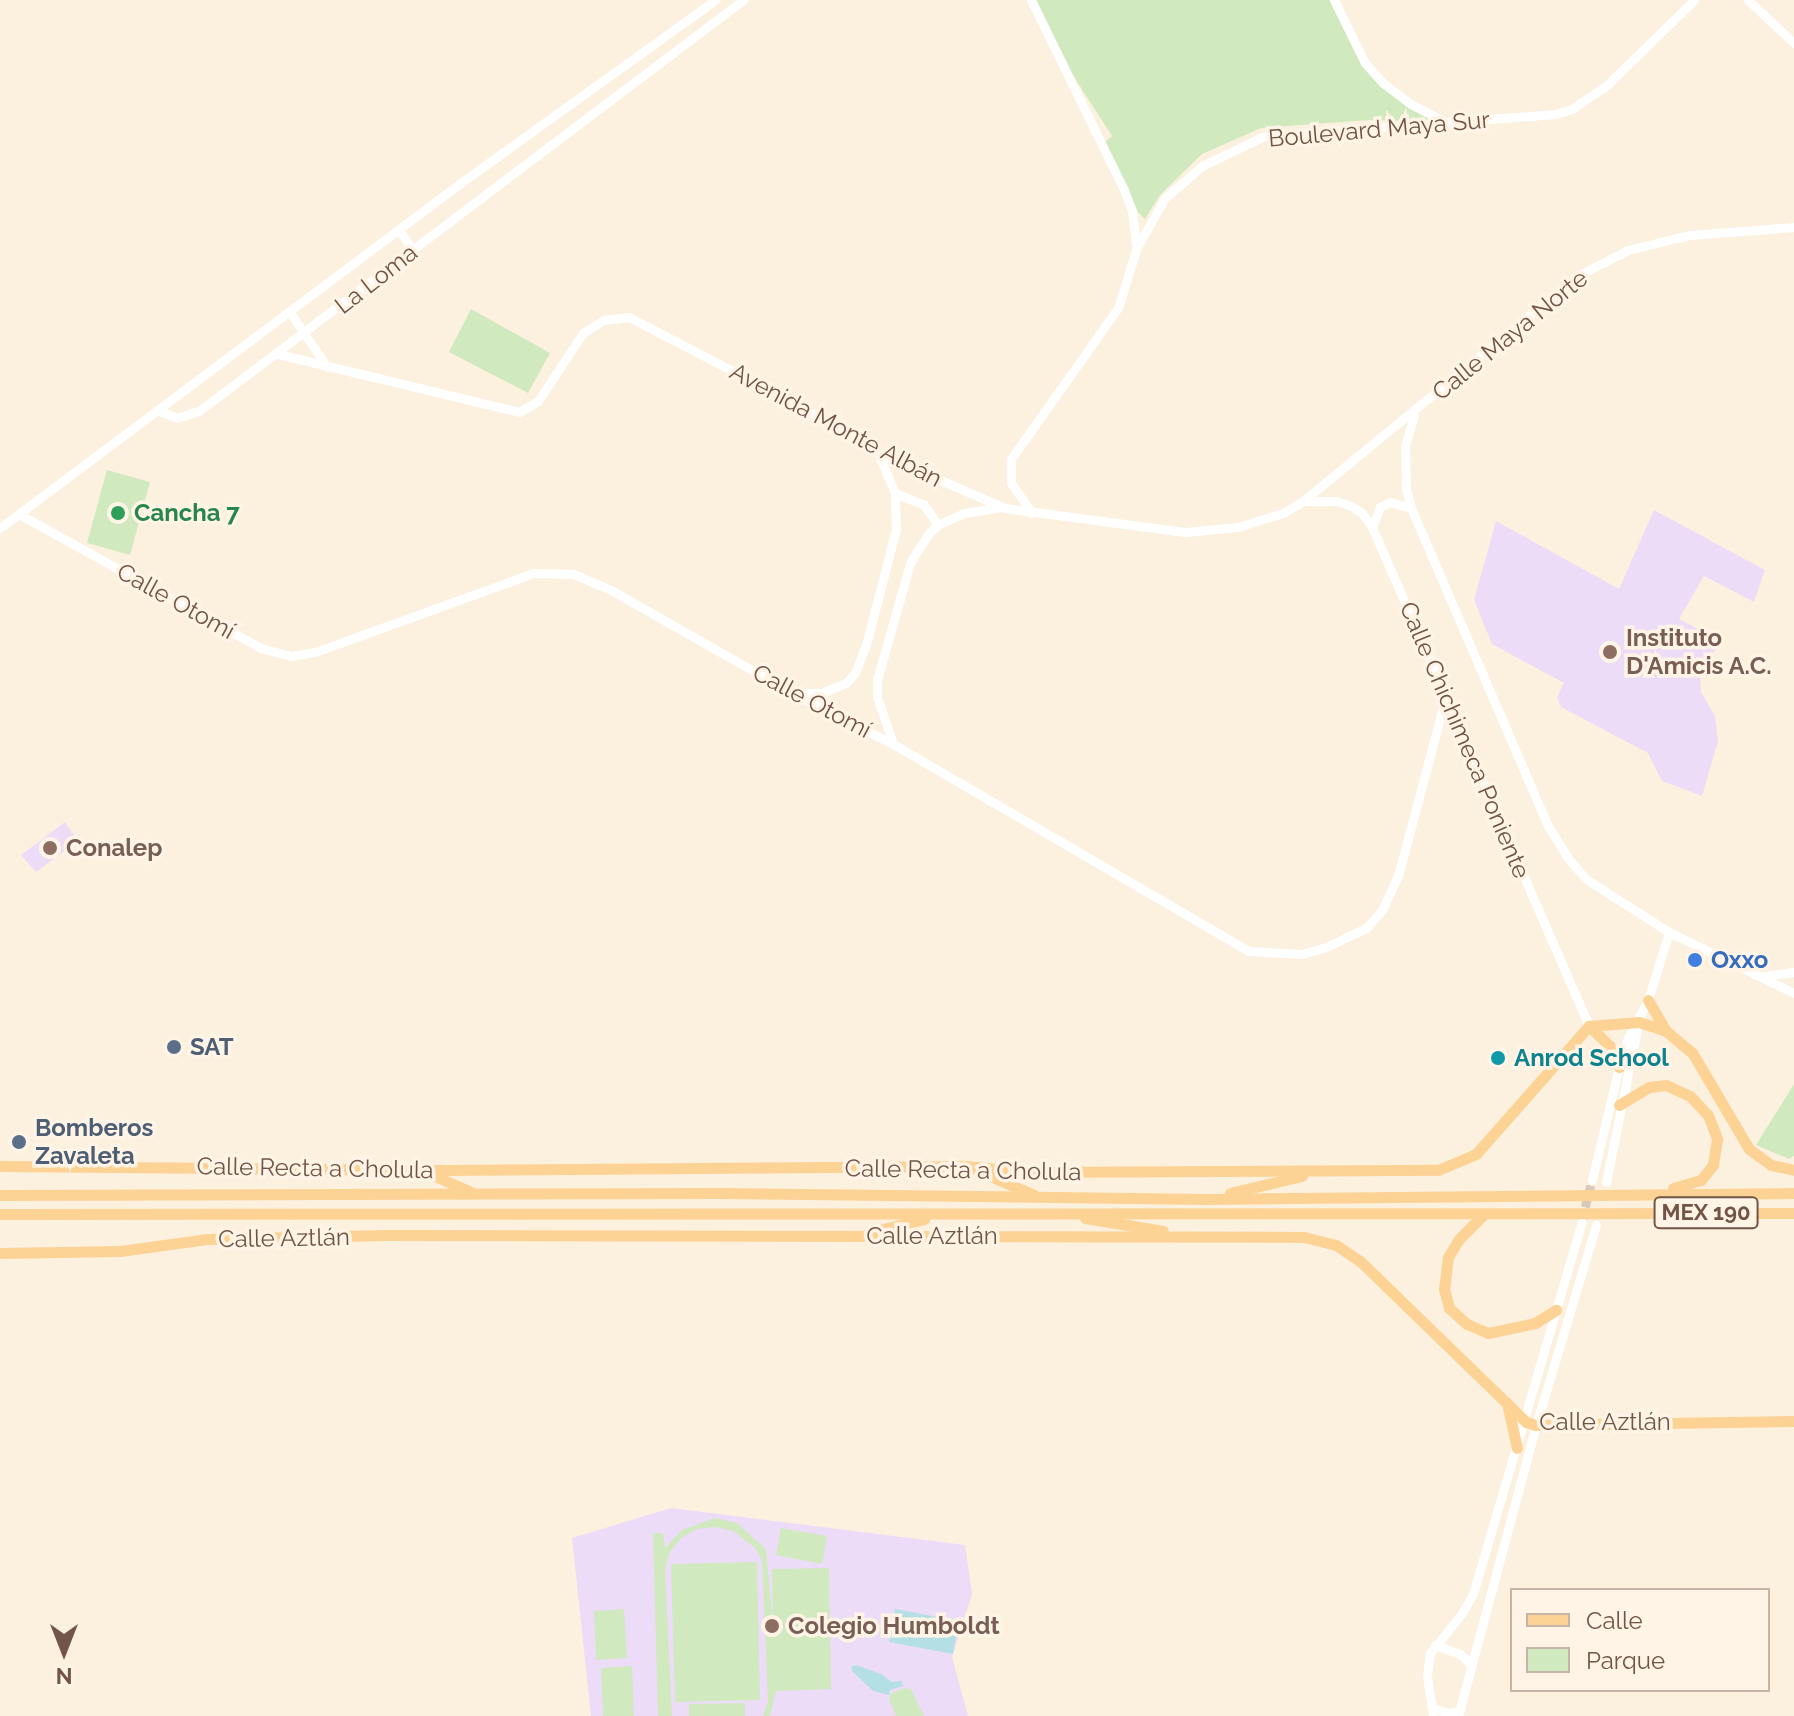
<!DOCTYPE html>
<html>
<head>
<meta charset="utf-8">
<style>
	body { margin:0 }
	#map { position:relative; width:1794px; height:1716px; overflow:hidden; background:#fcf0df; font-family:Raleway,sans-serif }
	div>[style] { position:absolute }
	[style*='--x'] { left:calc(var(--x)*1px); top:calc(var(--y)*1px); width:calc(var(--w)*1px); rotate:calc(var(--a)*1deg) }
	.education>* { inset:0; background:#eddcf8 }
	.green>* { inset:0; background:#d1e9be }
	.water>* { inset:0; background:#b4e0e5 }
	.minor-tunnel>* { height:9px; margin-top:-4.5px; transform-origin:0; background:repeating-linear-gradient(90deg,#dac9b9 0 9px,transparent 0 13.5px) }
	.minor>* { height:9px; margin:-4.5px; padding:0 4.5px; transform-origin:4.5px; border-radius:4.5px; background:#fff }
	.major>* { height:11px; margin:-5.5px; padding:0 5.5px; transform-origin:5.5px; border-radius:5.5px; background:#fcd395 }
	.dots>* { width:22px; height:22px; translate:-50% -50%; box-sizing:border-box; border:4px solid #fff4e5; border-radius:50% }
	span { translate:-50% -50%; white-space:nowrap; text-align:center; line-height:1.15; -webkit-text-stroke:7px #fff4e5; paint-order:stroke }
	.shield-label span { padding:2px 6px; background:#fff4e5; border:2px solid; border-radius:6px; -webkit-text-stroke-width:0 }
	.shield-label { font-size:22px; color:#725547; font-weight:700 }
	.street-label { font-size:24px; color:#725547 }
	.leisure-label { font-size:24px; color:#27864d; font-weight:700 }
	.left { translate:0 -50%; text-align:left }
	.education-label { font-size:24px; color:#785e54; font-weight:700 }
	.shop-label { font-size:24px; color:#366cbe; font-weight:700 }
	.service-label { font-size:24px; color:#4e5e75; font-weight:700 }
	.culture-label { font-size:24px; color:#0d838f; font-weight:700 }
	.legend { position:absolute; left:1510px; top:1588px; width:260px; height:104px; box-sizing:border-box; background:#fff4e5; border:2px solid #c7b4a6; margin:0; padding:10px 14px; list-style:none; font-size:24px; color:#725547 }
	.legend li { display:flex; align-items:center; gap:16px; height:40px }
	.legend b { width:40px; border:2px solid #c7b4a6 }
	.north { position:absolute; left:24px; top:1612px; width:80px; height:80px; -webkit-text-stroke:6px #fff4e5; paint-order:stroke; rotate:180deg; font-size:22px; font-weight:700; line-height:32px; text-align:center; color:#725547 }
	.north::after { content:''; display:block; margin:auto; width:28px; height:36px; background:#725547; clip-path:polygon(50% 0,100% 100%,50% 72%,0 100%) }
</style>
</head>
<body>
<div id="map">
	<div class="education">
		<i style="clip-path:polygon(1654px 510px,1765px 570px,1754px 602px,1704px 576px,1679px 619px,1720px 641px,1700px 677px,1701px 692px,1715px 716px,1718px 741px,1702px 796px,1662px 781px,1648px 753px,1561px 707px,1557px 697px,1564px 683px,1492px 644px,1474px 600px,1496px 521px,1619px 589px)"></i>
		<i style="clip-path:polygon(65px 822px,78px 841px,36px 872px,21px 855px)"></i>
		<i style="clip-path:polygon(671px 1508px,965px 1545px,972px 1594px,952px 1657px,968px 1716px,591px 1716px,572px 1538px)"></i>
	</div>
	<div class="green">
		<i style="clip-path:polygon(1031px 0,1334px 0,1352px 38px,1383px 83px,1445px 122px,1369px 120px,1261px 128px,1202px 154px,1160px 195px,1145px 219px,1134px 208px,1104px 143px,1112px 136px,1049px 38px)"></i>
		<i style="clip-path:polygon(471px 309px,550px 353px,528px 393px,449px 352px)"></i>
		<i style="clip-path:polygon(107px 470px,150px 482px,130px 555px,87px 543px)"></i>
		<i style="clip-path:polygon(1794px 1084px,1794px 1156px,1789px 1159px,1756px 1145px)"></i>
		<i style="clip-path:polygon(715px 1518px,737px 1523px,766px 1549px,773px 1625px,772px 1569px,829px 1568px,831px 1689px,776px 1691px,770px 1716px,763px 1716px,768px 1701px,762px 1560px,755px 1548px,733px 1531px,715px 1527px,697px 1529px,681px 1538px,670px 1552px,665px 1569px,672px 1716px,658px 1716px,653px 1533px,663px 1533px,665px 1548px,682px 1530px)"></i>
		<i style="clip-path:polygon(781px 1528px,827px 1536px,822px 1564px,776px 1555px)"></i>
		<i style="clip-path:polygon(757px 1562px,760px 1700px,675px 1702px,671px 1564px)"></i>
		<i style="clip-path:polygon(624px 1609px,627px 1658px,596px 1660px,594px 1611px)"></i>
		<i style="clip-path:polygon(632px 1666px,634px 1716px,603px 1716px,601px 1668px)"></i>
		<i style="clip-path:polygon(906px 1688px,911px 1689px,924px 1716px,896px 1716px,889px 1699px,891px 1693px)"></i>
		<i style="clip-path:polygon(745px 1703px,745px 1716px,689px 1716px,689px 1704px)"></i>
	</div>
	<div class="water">
		<i style="clip-path:polygon(895px 1609px,959px 1621px,953px 1654px,889px 1642px)"></i>
		<i style="clip-path:polygon(856px 1665px,881px 1674px,892px 1682px,902px 1681px,903px 1686px,890px 1690px,889px 1695px,873px 1691px,852px 1671px,851px 1667px)"></i>
	</div>
	<div class="minor-tunnel">
		<i style="--x:1582;--y:1220;--w:41;--a:-76"></i>
	</div>
	<div class="minor">
		<i style="--x:1031;--y:0;--w:212;--a:63.9"></i>
		<i style="--x:1124;--y:190;--w:22;--a:69"></i>
		<i style="--x:1132;--y:211;--w:33;--a:83"></i>
		<i style="--x:1334;--y:0;--w:70;--a:63.8"></i>
		<i style="--x:1365;--y:63;--w:27;--a:48"></i>
		<i style="--x:1383;--y:83;--w:35;--a:37"></i>
		<i style="--x:1411;--y:104;--w:38;--a:28"></i>
		<i style="--x:1748;--y:0;--w:63;--a:43.1"></i>
		<i style="--x:399;--y:229;--w:25;--a:58"></i>
		<i style="--x:289;--y:311;--w:68;--a:55.8"></i>
		<i style="--x:278;--y:354;--w:248;--a:13.5"></i>
		<i style="--x:519;--y:412;--w:22;--a:-30"></i>
		<i style="--x:538;--y:401;--w:82;--a:-56.5"></i>
		<i style="--x:583;--y:333;--w:25;--a:-32"></i>
		<i style="--x:604;--y:320;--w:25;--a:-7"></i>
		<i style="--x:629;--y:317;--w:191;--a:27.5"></i>
		<i style="--x:798;--y:405;--w:93;--a:31"></i>
		<i style="--x:878;--y:453;--w:138;--a:23.4"></i>
		<i style="--x:1005;--y:508;--w:183;--a:7.6"></i>
		<i style="--x:1186;--y:532;--w:52;--a:-5.5"></i>
		<i style="--x:1238;--y:527;--w:47;--a:-17.3"></i>
		<i style="--x:1283;--y:513;--w:23;--a:-31"></i>
		<i style="--x:1303;--y:501;--w:355;--a:-39.4"></i>
		<i style="--x:1577;--y:276;--w:57;--a:-27"></i>
		<i style="--x:1628;--y:250;--w:64;--a:-13.6"></i>
		<i style="--x:1690;--y:235;--w:104;--a:-4.4"></i>
		<i style="--x:159;--y:411;--w:19;--a:21"></i>
		<i style="--x:177;--y:418;--w:23;--a:-18"></i>
		<i style="--x:199;--y:411;--w:682;--a:-37.07"></i>
		<i style="--x:1414;--y:415;--w:33;--a:106"></i>
		<i style="--x:1405;--y:447;--w:42;--a:88.6"></i>
		<i style="--x:1406;--y:489;--w:20;--a:75"></i>
		<i style="--x:1411;--y:508;--w:346;--a:66.7"></i>
		<i style="--x:1548;--y:826;--w:36;--a:58"></i>
		<i style="--x:1567;--y:857;--w:29;--a:49"></i>
		<i style="--x:1586;--y:879;--w:98;--a:32.6"></i>
		<i style="--x:1669;--y:932;--w:139;--a:26"></i>
		<i style="--x:895;--y:493;--w:31;--a:22"></i>
		<i style="--x:924;--y:505;--w:24;--a:55"></i>
		<i style="--x:1303;--y:501;--w:34;--a:0"></i>
		<i style="--x:1337;--y:501;--w:15;--a:20"></i>
		<i style="--x:1351;--y:506;--w:13;--a:32"></i>
		<i style="--x:1362;--y:513;--w:17;--a:54"></i>
		<i style="--x:1372;--y:527;--w:544;--a:66.5"></i>
		<i style="--x:1032;--y:513;--w:37;--a:-125"></i>
		<i style="--x:1011;--y:483;--w:24;--a:-90"></i>
		<i style="--x:1011;--y:459;--w:185;--a:-54.7"></i>
		<i style="--x:1118;--y:308;--w:64;--a:-72.7"></i>
		<i style="--x:1137;--y:247;--w:56;--a:-60.3"></i>
		<i style="--x:1165;--y:198;--w:49;--a:-40.9"></i>
		<i style="--x:1202;--y:166;--w:69;--a:-25.8"></i>
		<i style="--x:1264;--y:136;--w:292;--a:-4.3"></i>
		<i style="--x:1555;--y:114;--w:18;--a:-16"></i>
		<i style="--x:1572;--y:109;--w:42;--a:-34.4"></i>
		<i style="--x:1607;--y:85;--w:122;--a:-44.3"></i>
		<i style="--x:19;--y:514;--w:277;--a:29"></i>
		<i style="--x:261;--y:648;--w:31;--a:15"></i>
		<i style="--x:291;--y:656;--w:27;--a:-10"></i>
		<i style="--x:318;--y:651;--w:230;--a:-19.9"></i>
		<i style="--x:534;--y:573;--w:39;--a:1"></i>
		<i style="--x:573;--y:574;--w:41;--a:22.8"></i>
		<i style="--x:611;--y:590;--w:208;--a:29.6"></i>
		<i style="--x:792;--y:693;--w:113;--a:26.8"></i>
		<i style="--x:893;--y:744;--w:412;--a:30.2"></i>
		<i style="--x:1249;--y:951;--w:53;--a:3.2"></i>
		<i style="--x:1302;--y:954;--w:25;--a:-16"></i>
		<i style="--x:1326;--y:947;--w:44;--a:-25.4"></i>
		<i style="--x:1366;--y:928;--w:24;--a:-48"></i>
		<i style="--x:1382;--y:910;--w:38;--a:-65"></i>
		<i style="--x:1398;--y:876;--w:187;--a:-75.1"></i>
		<i style="--x:1372;--y:527;--w:22;--a:-68"></i>
		<i style="--x:1380;--y:507;--w:11;--a:-27"></i>
		<i style="--x:1390;--y:502;--w:22;--a:16"></i>
		<i style="--x:0;--y:528;--w:577;--a:-36.83"></i>
		<i style="--x:462;--y:182;--w:312;--a:-35.7"></i>
		<i style="--x:799;--y:693;--w:23;--a:0"></i>
		<i style="--x:822;--y:693;--w:26;--a:-23"></i>
		<i style="--x:846;--y:683;--w:13;--a:-48"></i>
		<i style="--x:855;--y:673;--w:30;--a:-69"></i>
		<i style="--x:866;--y:645;--w:120;--a:-75.5"></i>
		<i style="--x:896;--y:529;--w:36;--a:-92"></i>
		<i style="--x:895;--y:493;--w:43;--a:-113"></i>
		<i style="--x:893;--y:744;--w:50;--a:-108.8"></i>
		<i style="--x:877;--y:697;--w:17;--a:-90"></i>
		<i style="--x:877;--y:680;--w:122;--a:-74.2"></i>
		<i style="--x:910;--y:563;--w:36;--a:-58"></i>
		<i style="--x:929;--y:533;--w:12;--a:-42"></i>
		<i style="--x:938;--y:525;--w:29;--a:-25"></i>
		<i style="--x:964;--y:513;--w:32;--a:-9"></i>
		<i style="--x:1764;--y:976;--w:30;--a:-8"></i>
		<i style="--x:1592;--y:1180;--w:116;--a:-76.6"></i>
		<i style="--x:1619;--y:1067;--w:30;--a:-73"></i>
		<i style="--x:1628;--y:1038;--w:43;--a:-62.2"></i>
		<i style="--x:1648;--y:1000;--w:71;--a:-72.8"></i>
		<i style="--x:1606;--y:1182;--w:160;--a:-78.5"></i>
		<i style="--x:1435;--y:1645;--w:27;--a:20"></i>
		<i style="--x:1460;--y:1654;--w:16;--a:43"></i>
		<i style="--x:1432;--y:1708;--w:17;--a:17"></i>
		<i style="--x:1448;--y:1713;--w:12;--a:-9"></i>
		<i style="--x:1433;--y:1716;--w:40;--a:-98.5"></i>
		<i style="--x:1427;--y:1676;--w:23;--a:-83"></i>
		<i style="--x:1430;--y:1653;--w:51;--a:-51.3"></i>
		<i style="--x:1462;--y:1613;--w:22;--a:-60"></i>
		<i style="--x:1473;--y:1594;--w:388;--a:-73.7"></i>
		<i style="--x:1458;--y:1716;--w:301;--a:-75"></i>
		<i style="--x:1536;--y:1425;--w:209;--a:-73.3"></i>
	</div>
	<div class="major">
		<i style="--x:1648;--y:1000;--w:36;--a:60"></i>
		<i style="--x:1589;--y:1026;--w:29;--a:44"></i>
		<i style="--x:1610;--y:1046;--w:23;--a:67"></i>
		<i style="--x:1619;--y:1105;--w:35;--a:-31"></i>
		<i style="--x:1649;--y:1087;--w:17;--a:-7"></i>
		<i style="--x:1666;--y:1085;--w:26;--a:25"></i>
		<i style="--x:1690;--y:1096;--w:26;--a:47"></i>
		<i style="--x:1708;--y:1115;--w:26;--a:69"></i>
		<i style="--x:1717;--y:1139;--w:26;--a:99"></i>
		<i style="--x:1713;--y:1165;--w:19;--a:129"></i>
		<i style="--x:1701;--y:1180;--w:29;--a:164"></i>
		<i style="--x:0;--y:1166;--w:446;--a:0.5"></i>
		<i style="--x:446;--y:1170;--w:520;--a:-0.44"></i>
		<i style="--x:966;--y:1166;--w:63;--a:5.4"></i>
		<i style="--x:1029;--y:1172;--w:409;--a:-0.3"></i>
		<i style="--x:1438;--y:1170;--w:41;--a:-22.8"></i>
		<i style="--x:1476;--y:1154;--w:171;--a:-48.6"></i>
		<i style="--x:1589;--y:1026;--w:50;--a:-4.6"></i>
		<i style="--x:1639;--y:1022;--w:28;--a:18"></i>
		<i style="--x:1666;--y:1031;--w:35;--a:40"></i>
		<i style="--x:1693;--y:1054;--w:110;--a:59.5"></i>
		<i style="--x:1749;--y:1149;--w:27;--a:36"></i>
		<i style="--x:1771;--y:1165;--w:24;--a:12"></i>
		<i style="--x:976;--y:1170;--w:63;--a:23.3"></i>
		<i style="--x:428;--y:1173;--w:47;--a:23.8"></i>
		<i style="--x:1230;--y:1193;--w:74;--a:-13.3"></i>
		<i style="--x:0;--y:1195;--w:721;--a:-0.16"></i>
		<i style="--x:721;--y:1193;--w:485;--a:0.7"></i>
		<i style="--x:1206;--y:1199;--w:588;--a:-0.58"></i>
		<i style="--x:0;--y:1214;--w:1794;--a:-0.03"></i>
		<i style="--x:1484;--y:1214;--w:35;--a:135"></i>
		<i style="--x:1459;--y:1239;--w:21;--a:121"></i>
		<i style="--x:1448;--y:1257;--w:32;--a:97"></i>
		<i style="--x:1444;--y:1289;--w:20;--a:75"></i>
		<i style="--x:1449;--y:1308;--w:24;--a:42"></i>
		<i style="--x:1467;--y:1324;--w:23;--a:23"></i>
		<i style="--x:1488;--y:1333;--w:48;--a:-12"></i>
		<i style="--x:1535;--y:1323;--w:25;--a:-32"></i>
		<i style="--x:1085;--y:1218;--w:79;--a:9.5"></i>
		<i style="--x:871;--y:1232;--w:55;--a:-13.8"></i>
		<i style="--x:0;--y:1253;--w:120;--a:-1"></i>
		<i style="--x:120;--y:1251;--w:89;--a:-7.8"></i>
		<i style="--x:208;--y:1239;--w:179;--a:-1.3"></i>
		<i style="--x:387;--y:1235;--w:917;--a:0.12"></i>
		<i style="--x:1304;--y:1237;--w:33;--a:14"></i>
		<i style="--x:1336;--y:1245;--w:29;--a:34"></i>
		<i style="--x:1360;--y:1261;--w:231;--a:44.1"></i>
		<i style="--x:1526;--y:1422;--w:10;--a:17"></i>
		<i style="--x:1536;--y:1425;--w:258;--a:-0.9"></i>
		<i style="--x:1507;--y:1403;--w:46;--a:77.5"></i>
	</div>
	<div class="dots">
		<i style="left:118px;top:513px;background:#2e9e5b"></i>
		<i style="left:1610px;top:652px;background:#8d6e63"></i>
		<i style="left:50px;top:848px;background:#8d6e63"></i>
		<i style="left:1695px;top:960px;background:#3f7fe0"></i>
		<i style="left:174px;top:1047px;background:#5c6f8a"></i>
		<i style="left:1498px;top:1058px;background:#0f9aa8"></i>
		<i style="left:19px;top:1142px;background:#5c6f8a"></i>
		<i style="left:772px;top:1626px;background:#8d6e63"></i>
	</div>
	<div class="shield-label">
		<span style="left:1706px;top:1213px">MEX 190</span>
	</div>
	<div class="street-label">
		<span style="left:1379px;top:129px;rotate:-5deg">Boulevard Maya Sur</span>
		<span style="left:376px;top:279px;rotate:-38deg">La Loma</span>
		<span style="left:1510px;top:335px;rotate:-39deg">Calle Maya Norte</span>
		<span style="left:836px;top:425px;rotate:28deg">Avenida Monte Albán</span>
		<span style="left:176px;top:601px;rotate:29deg">Calle Otomí</span>
		<span style="left:812px;top:701px;rotate:28deg">Calle Otomí</span>
		<span style="left:1465px;top:740px;rotate:67deg">Calle Chichimeca Poniente</span>
		<span style="left:315px;top:1168px;rotate:1deg">Calle Recta a Cholula</span>
		<span style="left:963px;top:1170px;rotate:1deg">Calle Recta a Cholula</span>
		<span style="left:932px;top:1236px">Calle Aztlán</span>
		<span style="left:284px;top:1238px;rotate:-1deg">Calle Aztlán</span>
		<span style="left:1605px;top:1422px">Calle Aztlán</span>
	</div>
	<div class="leisure-label">
		<span class="left" style="left:134px;top:513px">Cancha 7</span>
	</div>
	<div class="education-label">
		<span class="left" style="left:1626px;top:652px">Instituto<br>D'Amicis A.C.</span>
		<span class="left" style="left:66px;top:848px">Conalep</span>
		<span class="left" style="left:788px;top:1626px">Colegio Humboldt</span>
	</div>
	<div class="shop-label">
		<span class="left" style="left:1711px;top:960px">Oxxo</span>
	</div>
	<div class="service-label">
		<span class="left" style="left:190px;top:1047px">SAT</span>
		<span class="left" style="left:35px;top:1142px">Bomberos<br>Zavaleta</span>
	</div>
	<div class="culture-label">
		<span class="left" style="left:1514px;top:1058px">Anrod School</span>
	</div>
	<ul class="legend">
	<li><b style="height:10px;background:#fcd395"></b>Calle</li>
	<li><b style="height:22px;background:#d1e9be"></b>Parque</li>
	</ul>
	<div class="north">N</div>
</div>
</body>
</html>
